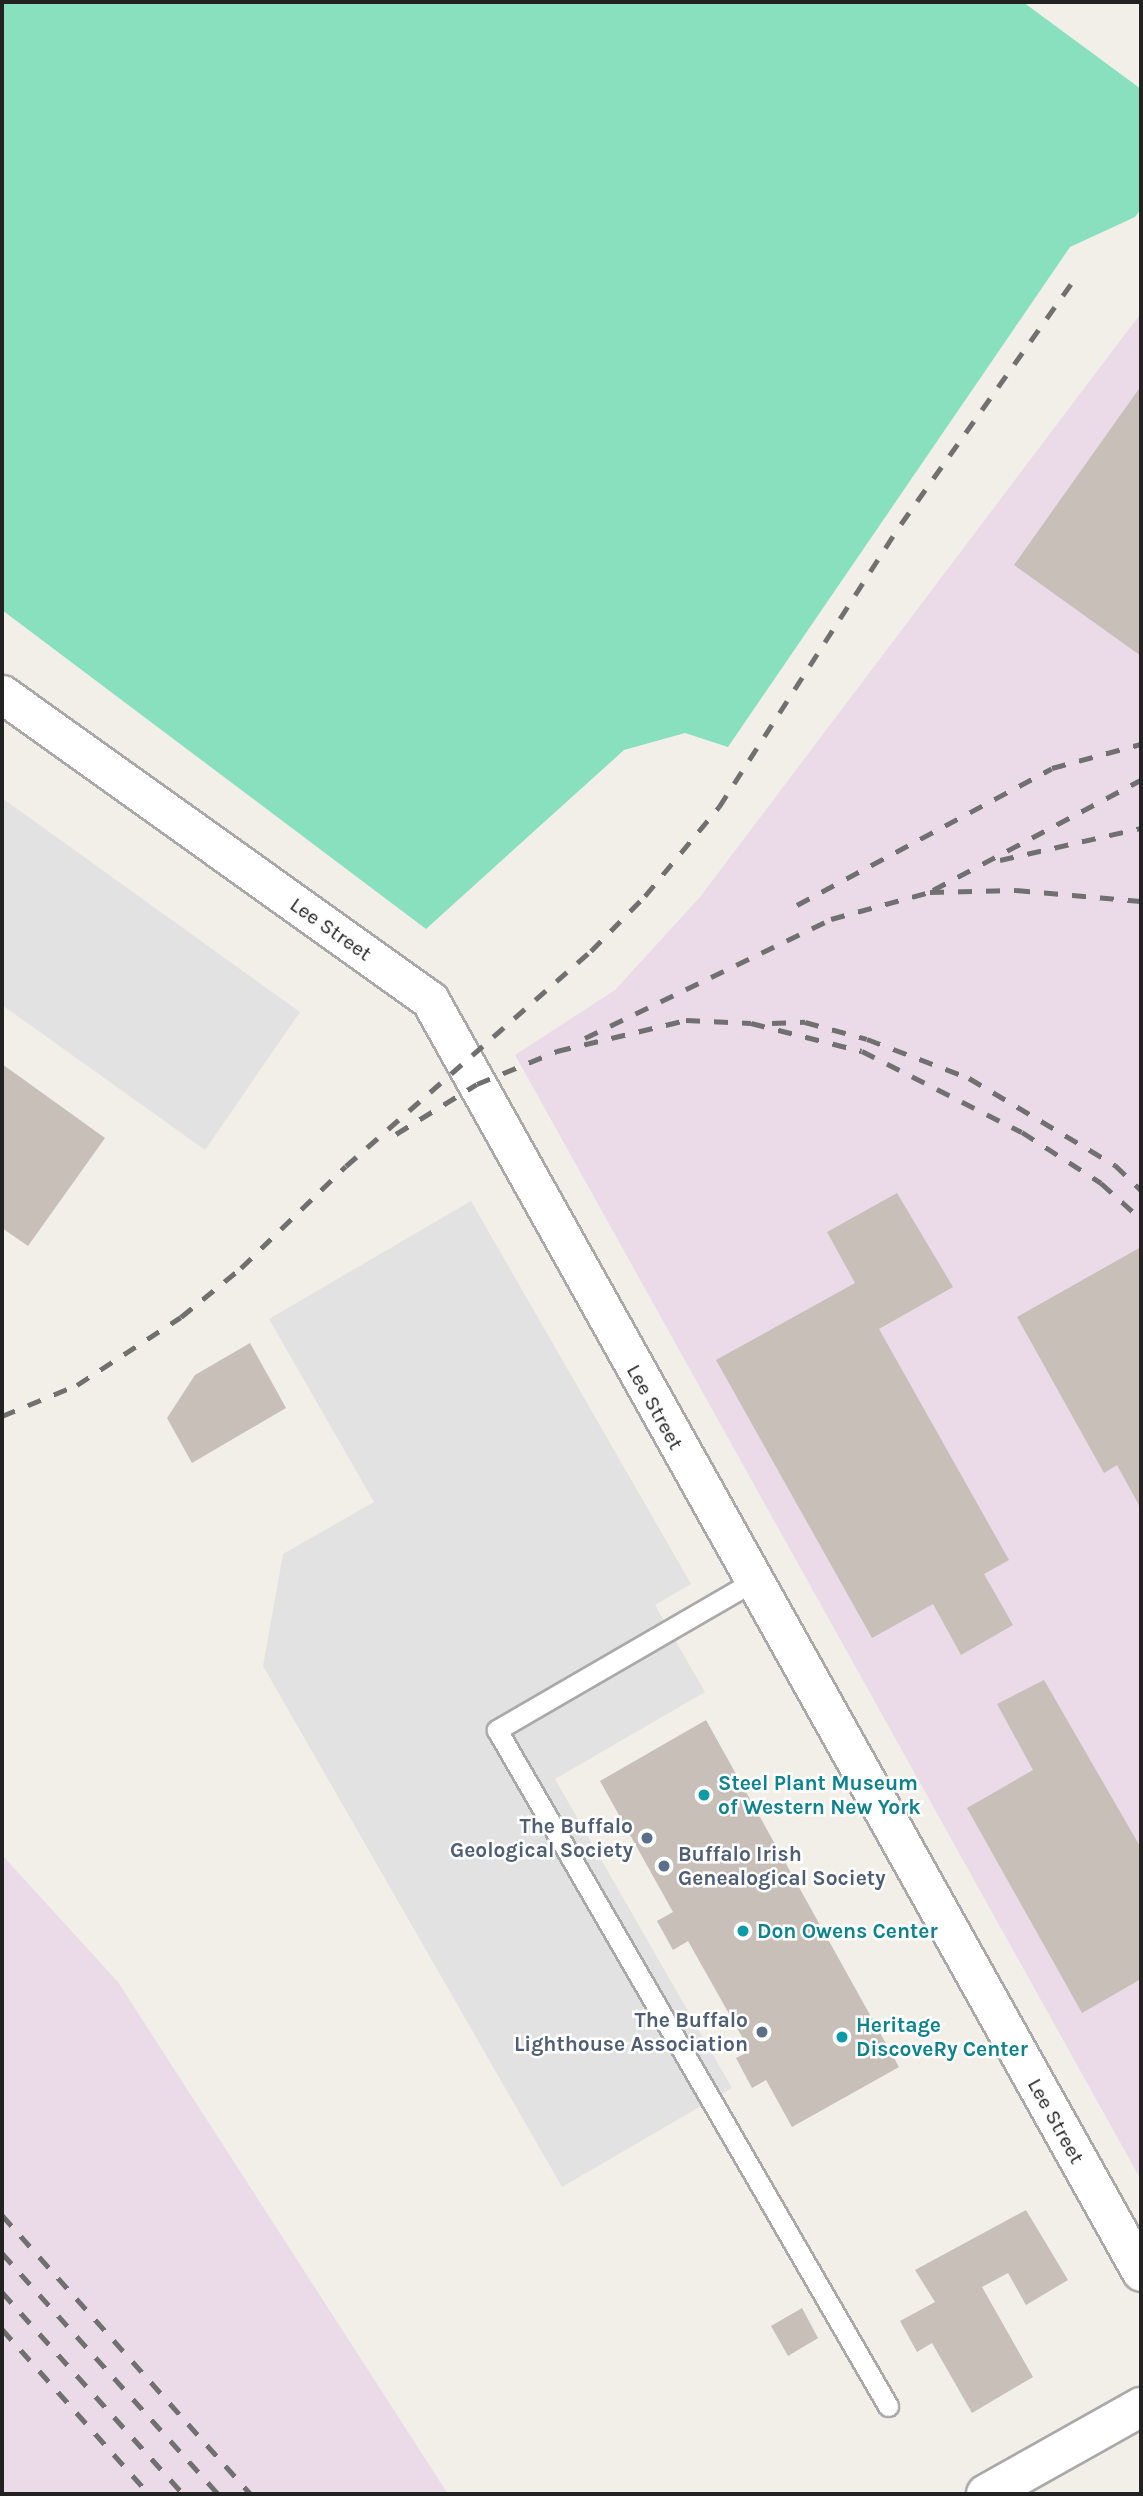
<!DOCTYPE html>
<html>
<head>
<meta charset="utf-8">
<style>
	body { margin:0 }
	#map { position:relative; width:1143px; height:2496px; overflow:hidden; background:#f2efe9; font-family:Karla,sans-serif }
	div>[style] { position:absolute }
	[style*='--x'] { left:calc(var(--x)*1px); top:calc(var(--y)*1px); width:calc(var(--w)*1px); rotate:calc(var(--a)*1deg) }
	.industrial>* { inset:0; background:#ebdbe8 }
	.pitch>* { inset:0; background:#88e0be }
	.parking>* { inset:0; background:#e2e2e2 }
	.building>* { inset:0; background:#c7bfb8 }
	.roads { filter:drop-shadow(2px 0 #a9a9a9) drop-shadow(-2px 0 #a9a9a9) drop-shadow(0 2px #a9a9a9) drop-shadow(0 -2px #a9a9a9) }
	.service>* { height:19px; margin:-9.5px; padding:0 9.5px; transform-origin:9.5px; border-radius:9.5px; background:#fff }
	.minor>* { height:37px; margin:-18.5px; padding:0 18.5px; transform-origin:18.5px; border-radius:18.5px; background:#fff }
	.tertiary>* { height:38px; margin:-19px; padding:0 19px; transform-origin:19px; border-radius:19px; background:#fff }
	.rail>* { height:5px; margin-top:-2.5px; transform-origin:0; background:repeating-linear-gradient(90deg,#707070 0 14px,transparent 0 28px) }
	.dots>* { width:19px; height:19px; translate:-50% -50%; box-sizing:border-box; border:4px solid #fff; border-radius:50% }
	span { translate:-50% -50%; white-space:nowrap; text-align:center; line-height:1.15; -webkit-text-stroke:5px #fff; paint-order:stroke }
	.street-label { font-size:21px; color:#222 }
	.culture-label { font-size:21px; color:#0d838f; font-weight:700 }
	.left { translate:0 -50%; text-align:left }
	.service-label { font-size:21px; color:#4e5e75; font-weight:700 }
	.right { translate:-100% -50%; text-align:right }
	.frame { position:absolute; inset:0; border:4px solid #222; pointer-events:none }
</style>
</head>
<body>
<div id="map">
	<div class="industrial">
		<i style="clip-path:polygon(1141px 313px,1141px 2180px,515px 1055px,615px 990px,700px 897px)"></i>
		<i style="clip-path:polygon(2px 1855px,118px 1982px,448px 2494px,2px 2494px)"></i>
	</div>
	<div class="pitch">
		<i style="clip-path:polygon(2px 2px,1023px 2px,1141px 89px,1141px 209px,1135px 217px,1070px 247px,728px 747px,685px 733px,624px 750px,426px 929px,2px 610px)"></i>
	</div>
	<div class="parking">
		<i style="clip-path:polygon(2px 798px,300px 1012px,205px 1150px,2px 1005px)"></i>
		<i style="clip-path:polygon(471px 1201px,691px 1584px,655px 1605px,705px 1692px,555px 1779px,732px 2088px,562px 2187px,263px 1666px,283px 1554px,374px 1502px,269px 1319px)"></i>
	</div>
	<div class="building">
		<i style="clip-path:polygon(1141px 386px,1141px 656px,1014px 565px)"></i>
		<i style="clip-path:polygon(2px 1064px,105px 1138px,28px 1246px,2px 1228px)"></i>
		<i style="clip-path:polygon(897px 1193px,953px 1287px,879px 1329px,1009px 1560px,984px 1574px,1013px 1625px,961px 1655px,933px 1604px,872px 1638px,716px 1360px,855px 1283px,827px 1232px)"></i>
		<i style="clip-path:polygon(1141px 1247px,1141px 1509px,1117px 1465px,1104px 1473px,1017px 1317px)"></i>
		<i style="clip-path:polygon(250px 1343px,286px 1408px,192px 1463px,167px 1418px,195px 1375px)"></i>
		<i style="clip-path:polygon(1044px 1680px,1141px 1848px,1141px 1979px,1082px 2013px,967px 1808px,1033px 1770px,997px 1704px)"></i>
		<i style="clip-path:polygon(706px 1720px,899px 2067px,792px 2127px,766px 2080px,752px 2088px,736px 2058px,750px 2051px,688px 1941px,673px 1950px,657px 1921px,673px 1912px,600px 1781px)"></i>
		<i style="clip-path:polygon(1026px 2210px,1068px 2280px,1026px 2305px,1008px 2273px,982px 2287px,1033px 2377px,972px 2413px,932px 2343px,917px 2352px,900px 2321px,935px 2302px,915px 2270px)"></i>
		<i style="clip-path:polygon(802px 2308px,818px 2338px,788px 2356px,771px 2326px)"></i>
	</div>
	<div class="roads">
		<div class="service">
			<i style="--x:752;--y:1582;--w:295;--a:149.9"></i>
			<i style="--x:497;--y:1730;--w:781;--a:59.95"></i>
		</div>
		<div class="minor">
			<i style="--x:2;--y:694;--w:526;--a:35.56"></i>
			<i style="--x:430;--y:1000;--w:1457;--a:60.8"></i>
		</div>
		<div class="tertiary">
			<i style="--x:986;--y:2494;--w:178;--a:-29.3"></i>
		</div>
	</div>
	<div class="rail">
		<i style="--x:1000;--y:860;--w:145;--a:-12.8"></i>
		<i style="--x:933;--y:890;--w:235;--a:-27.9"></i>
		<i style="--x:797;--y:905;--w:289;--a:-28.2"></i>
		<i style="--x:1052;--y:768;--w:92;--a:-15.1"></i>
		<i style="--x:772;--y:1023;--w:33;--a:-2"></i>
		<i style="--x:805;--y:1022;--w:64;--a:15.3"></i>
		<i style="--x:867;--y:1039;--w:109;--a:20.9"></i>
		<i style="--x:969;--y:1078;--w:170;--a:30.8"></i>
		<i style="--x:1115;--y:1165;--w:36;--a:44"></i>
		<i style="--x:585;--y:1038;--w:273;--a:-25.8"></i>
		<i style="--x:831;--y:919;--w:103;--a:-15.3"></i>
		<i style="--x:930;--y:892;--w:86;--a:-1.3"></i>
		<i style="--x:1016;--y:890;--w:125;--a:5"></i>
		<i style="--x:396;--y:1134;--w:95;--a:-31.7"></i>
		<i style="--x:477;--y:1084;--w:87;--a:-22.4"></i>
		<i style="--x:557;--y:1051;--w:133;--a:-13.5"></i>
		<i style="--x:686;--y:1020;--w:65;--a:2.6"></i>
		<i style="--x:751;--y:1023;--w:114;--a:14.2"></i>
		<i style="--x:862;--y:1051;--w:179;--a:26.9"></i>
		<i style="--x:1022;--y:1132;--w:94;--a:32.8"></i>
		<i style="--x:1101;--y:1183;--w:54;--a:42"></i>
		<i style="--x:2;--y:1416;--w:81;--a:-22.5"></i>
		<i style="--x:77;--y:1385;--w:124;--a:-33.2"></i>
		<i style="--x:181;--y:1317;--w:77;--a:-39.2"></i>
		<i style="--x:241;--y:1268;--w:146;--a:-44.2"></i>
		<i style="--x:346;--y:1166;--w:326;--a:-41.3"></i>
		<i style="--x:591;--y:951;--w:77;--a:-45.5"></i>
		<i style="--x:645;--y:896;--w:116;--a:-50.3"></i>
		<i style="--x:719;--y:807;--w:336;--a:-57.3"></i>
		<i style="--x:901;--y:524;--w:305;--a:-54.7"></i>
		<i style="--x:2;--y:2215;--w:374;--a:48.3"></i>
		<i style="--x:2;--y:2253;--w:324;--a:48.1"></i>
		<i style="--x:2;--y:2292;--w:271;--a:48.1"></i>
		<i style="--x:2;--y:2329;--w:221;--a:48.3"></i>
	</div>
	<div class="dots">
		<i style="left:704px;top:1795px;background:#0f9aa8"></i>
		<i style="left:647px;top:1838px;background:#5c6f8a"></i>
		<i style="left:664px;top:1866px;background:#5c6f8a"></i>
		<i style="left:743px;top:1931px;background:#0f9aa8"></i>
		<i style="left:762px;top:2032px;background:#5c6f8a"></i>
		<i style="left:842px;top:2037px;background:#0f9aa8"></i>
	</div>
	<div class="street-label">
		<span style="left:331px;top:929px;rotate:35deg">Lee Street</span>
		<span style="left:655px;top:1407px;rotate:61deg">Lee Street</span>
		<span style="left:1056px;top:2121px;rotate:61deg">Lee Street</span>
	</div>
	<div class="culture-label">
		<span class="left" style="left:718px;top:1795px">Steel Plant Museum<br>of Western New York</span>
		<span class="left" style="left:757px;top:1931px">Don Owens Center</span>
		<span class="left" style="left:856px;top:2037px">Heritage<br>DiscoveRy Center</span>
	</div>
	<div class="service-label">
		<span class="right" style="left:633px;top:1838px">The Buffalo<br>Geological Society</span>
		<span class="left" style="left:678px;top:1866px">Buffalo Irish<br>Genealogical Society</span>
		<span class="right" style="left:748px;top:2032px">The Buffalo<br>Lighthouse Association</span>
	</div>
	<div class="frame"></div>
</div>
</body>
</html>
